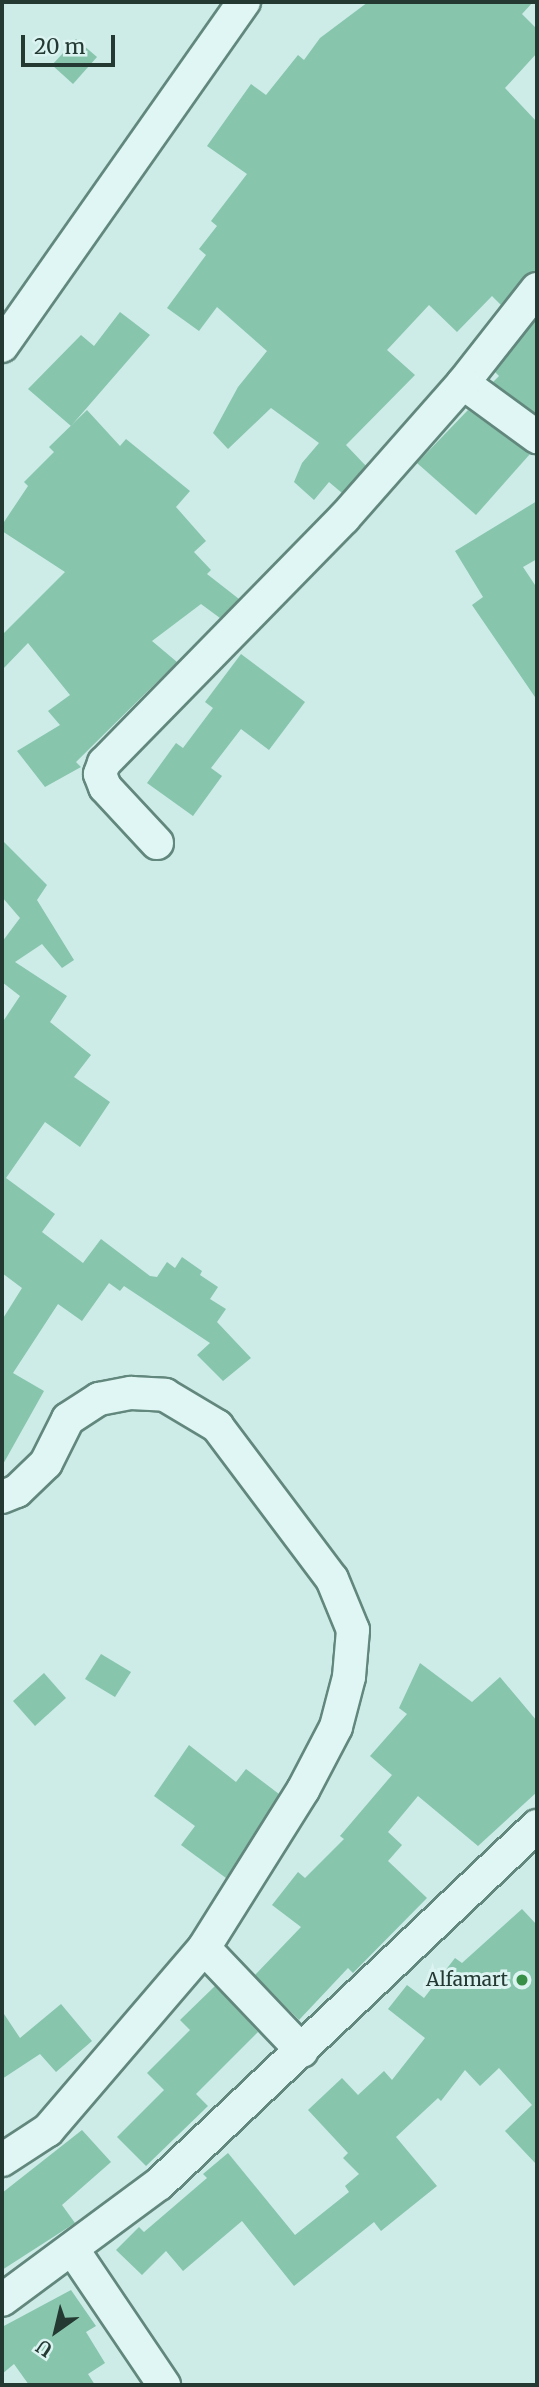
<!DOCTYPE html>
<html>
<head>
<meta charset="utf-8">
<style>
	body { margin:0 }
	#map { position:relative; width:539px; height:2387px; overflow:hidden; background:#cdebe7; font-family:Merriweather,serif }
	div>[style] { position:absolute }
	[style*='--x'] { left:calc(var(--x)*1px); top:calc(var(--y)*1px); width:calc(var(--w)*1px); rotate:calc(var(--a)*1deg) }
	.building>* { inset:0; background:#87c5ac }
	.roads { filter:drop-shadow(2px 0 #62877c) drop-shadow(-2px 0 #62877c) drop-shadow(0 2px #62877c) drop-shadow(0 -2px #62877c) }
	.minor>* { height:32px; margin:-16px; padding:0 16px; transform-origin:16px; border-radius:16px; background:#dff6f4 }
	.dots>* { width:19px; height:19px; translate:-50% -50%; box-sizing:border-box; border:4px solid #dbf3f1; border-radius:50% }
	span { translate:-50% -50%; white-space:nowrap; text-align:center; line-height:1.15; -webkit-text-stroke:6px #dbf3f1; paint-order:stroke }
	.poi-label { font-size:19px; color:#233932 }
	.right { translate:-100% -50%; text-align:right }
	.frame { position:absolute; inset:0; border:4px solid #233932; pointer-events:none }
	.north { position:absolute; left:21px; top:2296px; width:70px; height:70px; -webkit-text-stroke:5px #dbf3f1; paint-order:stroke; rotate:214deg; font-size:19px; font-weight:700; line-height:28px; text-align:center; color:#233932 }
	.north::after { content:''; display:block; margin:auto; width:24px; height:32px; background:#233932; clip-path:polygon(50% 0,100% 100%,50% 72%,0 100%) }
	.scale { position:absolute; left:21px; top:35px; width:94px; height:32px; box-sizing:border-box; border:4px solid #233932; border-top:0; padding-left:9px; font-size:21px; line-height:24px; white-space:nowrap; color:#233932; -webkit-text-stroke:5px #dbf3f1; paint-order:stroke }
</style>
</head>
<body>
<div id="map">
	<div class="building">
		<i style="clip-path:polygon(368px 2px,533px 2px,522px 14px,537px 29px,537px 53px,505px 88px,537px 122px,537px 271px,523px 277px,501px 305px,492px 296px,457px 332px,429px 305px,387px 350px,415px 375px,346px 445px,366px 466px,342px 493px,329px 482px,314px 500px,294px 482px,302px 463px,319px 443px,271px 408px,228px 449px,213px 433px,238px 387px,267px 351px,217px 307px,199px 331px,167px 308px,206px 255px,199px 249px,217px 226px,211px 221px,247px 174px,207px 146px,251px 84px,266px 95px,298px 55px,304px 60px,320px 38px)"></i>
		<i style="clip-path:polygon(76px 39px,97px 57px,73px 84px,52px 65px)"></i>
		<i style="clip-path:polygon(120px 312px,150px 335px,71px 426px,28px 389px,81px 335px,94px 346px)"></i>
		<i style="clip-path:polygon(537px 318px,537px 414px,493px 382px,499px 376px,495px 372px)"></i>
		<i style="clip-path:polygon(87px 410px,120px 446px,126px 439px,190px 491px,176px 507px,206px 541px,194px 552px,211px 570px,207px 574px,239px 599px,220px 618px,201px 604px,152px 641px,177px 662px,76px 762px,81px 767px,45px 787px,17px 751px,60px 725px,48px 711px,70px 695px,28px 643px,2px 670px,2px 635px,65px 572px,2px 531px,2px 525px,28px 486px,24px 482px,54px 452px,49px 447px)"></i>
		<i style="clip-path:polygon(468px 410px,530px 454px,476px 515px,417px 463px)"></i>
		<i style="clip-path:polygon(537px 501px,537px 559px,523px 567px,537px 588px,537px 700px,472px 605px,483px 597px,455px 551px)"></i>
		<i style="clip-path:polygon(241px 654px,305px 702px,269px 750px,241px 729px,211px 768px,222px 776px,193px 816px,147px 783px,176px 743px,183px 748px,213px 708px,205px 702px)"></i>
		<i style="clip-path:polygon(2px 840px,47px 885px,37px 900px,74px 960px,62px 968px,42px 944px,15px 962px,67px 996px,50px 1022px,91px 1055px,74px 1077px,110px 1102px,80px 1147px,45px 1122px,6px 1178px,55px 1214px,42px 1232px,83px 1263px,101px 1239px,150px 1276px,157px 1277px,167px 1262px,175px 1268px,182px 1257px,202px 1271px,200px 1275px,218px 1287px,210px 1299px,226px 1309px,217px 1322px,251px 1358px,223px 1381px,197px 1355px,210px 1343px,124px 1286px,120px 1291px,109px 1283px,82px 1321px,58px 1304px,13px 1373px,44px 1391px,2px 1466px,2px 1320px,22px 1288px,2px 1273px,2px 1023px,20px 996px,2px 982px,2px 942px,20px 918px,2px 897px)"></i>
		<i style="clip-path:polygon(101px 1654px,131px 1672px,115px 1697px,85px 1679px)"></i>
		<i style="clip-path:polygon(420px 1663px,472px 1702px,500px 1677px,537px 1721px,537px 1792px,478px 1846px,418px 1796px,388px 1832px,402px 1845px,388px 1861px,427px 1898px,353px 1973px,348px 1968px,299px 2020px,255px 1975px,301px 1927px,272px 1905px,298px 1872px,305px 1878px,344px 1839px,340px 1836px,392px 1775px,370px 1756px,407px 1714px,399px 1708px)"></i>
		<i style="clip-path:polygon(44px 1673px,66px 1698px,35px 1726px,13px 1701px)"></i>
		<i style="clip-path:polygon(189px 1745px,236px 1782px,246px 1769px,279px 1794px,226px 1878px,181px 1845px,195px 1826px,154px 1796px)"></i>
		<i style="clip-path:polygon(522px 1909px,537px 1925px,537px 2165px,505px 2131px,532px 2105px,499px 2068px,480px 2086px,465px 2070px,441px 2101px,438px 2098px,396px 2137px,437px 2186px,381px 2231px,374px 2222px,294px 2286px,242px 2221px,183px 2271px,166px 2251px,142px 2275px,116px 2250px,139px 2227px,144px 2232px,207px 2178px,203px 2174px,228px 2153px,295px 2235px,349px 2192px,345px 2186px,359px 2174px,343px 2158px,348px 2153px,308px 2110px,342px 2078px,358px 2095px,384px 2071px,392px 2080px,425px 2038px,388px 2009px,407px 1985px,424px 1998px,455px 1958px,462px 1963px)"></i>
		<i style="clip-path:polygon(215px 1986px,258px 2032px,196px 2094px,208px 2106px,146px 2166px,117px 2137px,164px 2090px,147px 2073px,190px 2030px,180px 2020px)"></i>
		<i style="clip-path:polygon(61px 2004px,92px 2041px,56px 2072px,40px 2054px,2px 2079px,2px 2011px,20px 2038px)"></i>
		<i style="clip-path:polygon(82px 2130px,111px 2162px,62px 2205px,75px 2223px,2px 2270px,2px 2193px)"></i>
		<i style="clip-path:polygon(71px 2290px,96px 2326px,86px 2332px,105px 2363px,88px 2374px,95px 2385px,29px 2385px,14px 2364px,2px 2374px,2px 2327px)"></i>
	</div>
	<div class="roads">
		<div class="minor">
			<i style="--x:537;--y:289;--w:120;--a:128.2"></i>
			<i style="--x:463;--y:383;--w:92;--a:36.1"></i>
			<i style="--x:2;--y:346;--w:421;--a:-54.9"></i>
			<i style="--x:157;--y:843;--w:76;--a:-132.9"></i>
			<i style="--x:105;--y:787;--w:14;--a:-111"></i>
			<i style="--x:100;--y:774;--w:12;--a:-70"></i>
			<i style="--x:104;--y:763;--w:343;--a:-45.6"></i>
			<i style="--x:344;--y:518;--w:180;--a:-48.6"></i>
			<i style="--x:2;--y:1497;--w:16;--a:-22"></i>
			<i style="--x:17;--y:1491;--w:40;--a:-44"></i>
			<i style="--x:46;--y:1463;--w:49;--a:-63.4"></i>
			<i style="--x:68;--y:1419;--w:37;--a:-33"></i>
			<i style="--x:99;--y:1399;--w:33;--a:-11"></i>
			<i style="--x:131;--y:1393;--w:34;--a:3"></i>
			<i style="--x:165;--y:1395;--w:61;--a:30.8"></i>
			<i style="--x:217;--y:1426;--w:191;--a:53.1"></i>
			<i style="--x:332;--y:1579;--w:55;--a:67.6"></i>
			<i style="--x:353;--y:1630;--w:47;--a:94.9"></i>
			<i style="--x:349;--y:1677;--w:52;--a:104.6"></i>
			<i style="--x:336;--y:1727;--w:71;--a:117.6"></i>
			<i style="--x:303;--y:1790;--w:186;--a:122.1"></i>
			<i style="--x:204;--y:1948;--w:240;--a:130.6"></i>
			<i style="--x:48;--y:2130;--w:55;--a:146.9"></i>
			<i style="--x:204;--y:1948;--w:142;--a:46.4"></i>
			<i style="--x:73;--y:2250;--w:163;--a:56"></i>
			<i style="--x:2;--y:2300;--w:195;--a:-36.5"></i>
			<i style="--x:159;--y:2184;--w:521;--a:-43.44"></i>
		</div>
	</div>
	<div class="dots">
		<i style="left:522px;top:1980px;background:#388f47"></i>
	</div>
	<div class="poi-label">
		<span class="right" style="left:508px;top:1980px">Alfamart</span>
	</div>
	<div class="frame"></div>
	<div class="north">U</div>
	<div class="scale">20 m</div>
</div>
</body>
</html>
